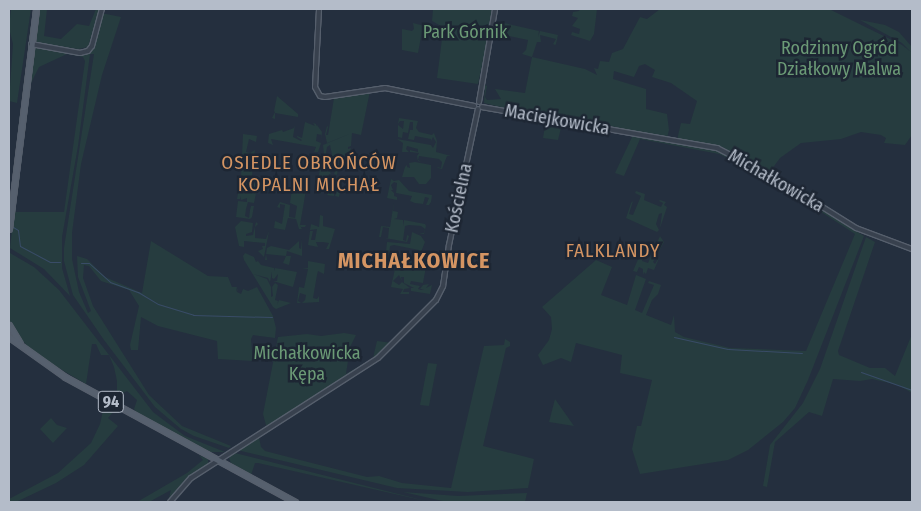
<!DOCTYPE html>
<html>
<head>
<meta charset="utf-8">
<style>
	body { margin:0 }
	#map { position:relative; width:921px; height:511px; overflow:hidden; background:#242f3e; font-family:"Fira Sans Condensed",sans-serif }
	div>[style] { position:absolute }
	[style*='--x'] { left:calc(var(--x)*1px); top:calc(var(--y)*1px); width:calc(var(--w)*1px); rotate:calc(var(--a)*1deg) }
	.green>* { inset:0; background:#263c3f }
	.stream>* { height:1px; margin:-0.5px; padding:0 0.5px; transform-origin:0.5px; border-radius:0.5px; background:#394c67 }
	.roads { filter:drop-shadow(1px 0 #565f6c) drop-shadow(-1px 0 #565f6c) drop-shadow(0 1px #565f6c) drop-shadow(0 -1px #565f6c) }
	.minor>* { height:4px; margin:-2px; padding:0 2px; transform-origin:2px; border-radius:2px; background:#38414e }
	.major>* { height:5px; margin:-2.5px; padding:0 2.5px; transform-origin:2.5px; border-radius:2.5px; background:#56606e }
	span { translate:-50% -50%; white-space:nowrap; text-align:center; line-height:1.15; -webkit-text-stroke:5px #1d2633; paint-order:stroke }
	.shield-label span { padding:1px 4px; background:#1d2633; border:1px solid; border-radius:4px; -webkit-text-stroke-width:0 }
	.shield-label { font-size:16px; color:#b4bcc9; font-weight:700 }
	.park-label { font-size:18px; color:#6b9a76 }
	.street-label { font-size:18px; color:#b4bcc9 }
	.neighbourhood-label { font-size:19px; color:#d59563; letter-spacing:1px }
	.district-label { font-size:22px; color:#d59563; font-weight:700; letter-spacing:1px }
	.frame { position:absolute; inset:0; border:10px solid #b4bcc9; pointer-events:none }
</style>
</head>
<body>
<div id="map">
	<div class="green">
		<i style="clip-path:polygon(11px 9px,31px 9px,17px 103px,9px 101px,13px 44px,9px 28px)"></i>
		<i style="clip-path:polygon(38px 9px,47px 9px,44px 36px,61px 39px,77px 24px,89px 26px,96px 9px,99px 9px,88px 47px,78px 49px,35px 42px)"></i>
		<i style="clip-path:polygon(433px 9px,492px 9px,486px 46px,478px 84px,437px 78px,442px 39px,441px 26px,432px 21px)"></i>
		<i style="clip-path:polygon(580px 9px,597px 9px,594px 34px,590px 41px,571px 35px,572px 32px,579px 34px,580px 29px,572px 26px,578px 18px,572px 16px,573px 12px,579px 11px)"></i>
		<i style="clip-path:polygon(660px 9px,829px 9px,902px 45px,911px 52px,902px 43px,860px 20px,885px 25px,899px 32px,912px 47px,912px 135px,905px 145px,884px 143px,886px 138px,881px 135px,861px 132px,841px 139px,801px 143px,780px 158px,769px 173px,717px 147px,677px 140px,681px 123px,690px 124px,697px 101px,671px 83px,652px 77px,655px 70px,645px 64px,639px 66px,634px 77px,614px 71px,613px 79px,646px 89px,646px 109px,667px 114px,669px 130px,667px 138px,572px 118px,565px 119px,522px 112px,484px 103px,485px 85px,487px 86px,485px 97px,487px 100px,501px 99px,495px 89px,525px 93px,532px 57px,522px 54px,526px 50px,528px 40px,509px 36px,507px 33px,499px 31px,497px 39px,493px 40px,495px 30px,504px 23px,539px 31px,538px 37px,540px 31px,558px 35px,556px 44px,555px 45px,553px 44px,556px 39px,540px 35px,541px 42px,537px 42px,532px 57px,585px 69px,597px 75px,594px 68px,598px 69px,600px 61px,609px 62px,612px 53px,623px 49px,640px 17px,647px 19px)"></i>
		<i style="clip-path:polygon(evenodd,101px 13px,121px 17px,102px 75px,81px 164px,72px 233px,72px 259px,79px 292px,88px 313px,91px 311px,78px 277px,77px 256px,87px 259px,105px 277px,142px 293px,151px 241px,208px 276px,228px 277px,232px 287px,237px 287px,236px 292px,238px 288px,237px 292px,241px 294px,243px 289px,248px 291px,257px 287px,273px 316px,276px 328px,275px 338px,253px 335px,251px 339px,253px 361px,218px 359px,217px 341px,158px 326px,141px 317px,138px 350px,131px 350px,130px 345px,139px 306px,129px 290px,101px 281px,89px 266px,84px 265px,83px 278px,93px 306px,149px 395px,182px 426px,231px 446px,229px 448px,194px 436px,181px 429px,155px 407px,104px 340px,73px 295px,64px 261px,64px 248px,94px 54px,90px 54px,78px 146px,62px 237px,62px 268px,70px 296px,44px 269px,10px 248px,33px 47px,80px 54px,89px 53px,94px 48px,101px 13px,67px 54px,83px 57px,85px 61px,64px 212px,15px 212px,31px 83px,39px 67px,67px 54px)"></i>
		<i style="clip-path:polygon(413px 23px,425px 26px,423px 26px,418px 53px,402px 50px,402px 29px,412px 31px,414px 29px)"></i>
		<i style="clip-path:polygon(370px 91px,361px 135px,352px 133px,351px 146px,348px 147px,348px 149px,351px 148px,347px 161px,340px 161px,342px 162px,327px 157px,330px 157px,332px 155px,330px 145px,327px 147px,326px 153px,328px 155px,324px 155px,323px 145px,352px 133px,327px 143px,325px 134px,327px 126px,328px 127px,326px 135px,328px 135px,334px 98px,344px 98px,342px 96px)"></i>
		<i style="clip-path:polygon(277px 96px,298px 114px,298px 117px,275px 113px,275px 119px,272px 118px,275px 112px,274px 111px)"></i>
		<i style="clip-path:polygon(399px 118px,418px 121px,416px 128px,419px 132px,432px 135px,434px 133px,437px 141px,436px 152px,451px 156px,447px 156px,442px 169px,438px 168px,437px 167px,441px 168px,442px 162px,439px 159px,419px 156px,418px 160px,421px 162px,418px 161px,417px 156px,419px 153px,410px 152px,410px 150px,418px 152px,418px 149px,407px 146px,406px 149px,409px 152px,402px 152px,403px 143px,397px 139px,431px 145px,433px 148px,436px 142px,433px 137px,431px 141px,431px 139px,415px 136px,414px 140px,408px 139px,410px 130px,413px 130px,413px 122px,410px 122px,408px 133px,403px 132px,402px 138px,398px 137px,398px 125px,403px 129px,404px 121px,400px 121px,398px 124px)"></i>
		<i style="clip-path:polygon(546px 120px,562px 124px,558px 140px,543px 138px)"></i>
		<i style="clip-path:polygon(305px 122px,315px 126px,313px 123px,316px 124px,316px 126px,317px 125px,322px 132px,321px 142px,322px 135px,317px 134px,316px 141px,321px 143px,318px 152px,314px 152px,316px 147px,271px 139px,273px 145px,268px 143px,269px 134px,282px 130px,283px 132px,294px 128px,295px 125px,293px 137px,301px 141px,302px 140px,297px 137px,297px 136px,302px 138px)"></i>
		<i style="clip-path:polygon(243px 134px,257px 136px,256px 142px,249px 139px,246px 152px,250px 153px,255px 150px,254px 157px,261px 159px,260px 168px,256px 167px,258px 159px,253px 159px,252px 177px,256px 177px,250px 179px,258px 178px,258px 181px,253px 181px,253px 183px,257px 184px,257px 187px,252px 187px,257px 188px,254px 203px,248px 202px,246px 209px,245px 216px,249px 218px,250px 210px,251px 206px,254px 206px,252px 217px,250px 219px,236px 217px,238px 201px,247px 202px,247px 198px,241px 200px,241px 196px,240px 199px,237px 199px,241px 177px)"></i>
		<i style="clip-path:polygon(633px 135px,718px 151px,766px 176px,719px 154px,640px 139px,624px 176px,615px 173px)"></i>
		<i style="clip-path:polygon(322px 161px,326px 164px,328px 163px,327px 161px,339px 164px,337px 175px,334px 174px,337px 166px,333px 166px,331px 172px,329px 170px,331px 174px,334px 174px,329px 174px,328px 180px,339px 184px,342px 181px,339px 197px,335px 196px,338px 189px,334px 188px,334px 196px,327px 195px,331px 188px,320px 186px,321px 194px,315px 192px)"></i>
		<i style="clip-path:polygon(415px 162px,431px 165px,431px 178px,426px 184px,419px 184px,414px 177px,402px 177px,405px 167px,407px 165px,407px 167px,410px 168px,409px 163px)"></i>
		<i style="clip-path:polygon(391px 179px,394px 181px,399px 180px,409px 191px,432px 195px,431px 202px,429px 205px,426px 205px,429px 198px,425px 197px,423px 204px,415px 203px,410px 201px,412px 196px,396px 193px,397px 183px,394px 182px,391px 185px,393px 190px,391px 190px,394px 193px,394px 196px,397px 197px,397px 200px,387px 198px)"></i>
		<i style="clip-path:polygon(771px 179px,864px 236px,808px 380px,795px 408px,783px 422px,748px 450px,728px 460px,640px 474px,632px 449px,637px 426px,641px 426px,652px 380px,620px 373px,622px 355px,576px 343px,571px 362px,561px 358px,543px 365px,538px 355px,549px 340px,552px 329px,551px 317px,542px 307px,596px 260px,612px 267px,601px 295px,627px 305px,636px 275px,646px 279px,635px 310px,642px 313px,654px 285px,648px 283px,649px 281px,661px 285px,658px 294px,652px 300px,646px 315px,671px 325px,674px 315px,675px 332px,684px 337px,730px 348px,806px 351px,855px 234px)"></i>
		<i style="clip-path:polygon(292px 189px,298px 192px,299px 189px,306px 190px,300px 225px,306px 225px,305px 227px,301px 227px,299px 224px,302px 229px,299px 229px,296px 219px,288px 218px,285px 230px,274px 228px,275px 221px,282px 224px,285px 205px,280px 204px,280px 208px,277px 207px,280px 202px,290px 205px,289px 217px,295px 218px,297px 206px,290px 203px)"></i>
		<i style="clip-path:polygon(636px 191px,645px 194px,644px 200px,661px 207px,663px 203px,659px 201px,660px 200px,666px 202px,664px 205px,667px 207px,660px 228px,662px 213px,659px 214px,656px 224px,659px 230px,657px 232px,626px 218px,631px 203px,633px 201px,629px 214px,633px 215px,641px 196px,635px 193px)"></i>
		<i style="clip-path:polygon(394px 202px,393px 211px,398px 212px,397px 218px,394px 219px,403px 220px,403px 226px,404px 220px,425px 224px,426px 226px,424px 234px,419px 233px,424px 233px,425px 229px,421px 226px,409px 225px,405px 226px,403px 240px,406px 241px,407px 235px,409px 236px,407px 242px,385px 238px,388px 238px,389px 228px,383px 227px,381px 237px,379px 237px,381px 226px,390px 227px)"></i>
		<i style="clip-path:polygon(320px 215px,323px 216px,323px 226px,335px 229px,329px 249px,326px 249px,329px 243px,323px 242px,316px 242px,318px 247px,308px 245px,310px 231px,313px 231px,311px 240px,315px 240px,317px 229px,310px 230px,311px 224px,319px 227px)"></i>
		<i style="clip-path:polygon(241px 221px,253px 223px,252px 232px,246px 234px,246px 236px,253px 235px,256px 222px,258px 224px,255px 227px,255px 238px,266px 239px,269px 231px,264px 257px,258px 251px,263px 249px,262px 246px,265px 246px,265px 243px,244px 241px,244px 247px,239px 246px,235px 227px)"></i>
		<i style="clip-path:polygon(412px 232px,421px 236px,425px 242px,421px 252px,422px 255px,415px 255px,419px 250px,394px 245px,390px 246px,388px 263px,385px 262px,387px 242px,410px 244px)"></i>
		<i style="clip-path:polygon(660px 236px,664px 242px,653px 262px,655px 264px,660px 256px,654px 270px,648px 268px,646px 274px,644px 272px,643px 275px,643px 269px,639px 267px,637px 272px,640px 273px,633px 271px,643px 248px,646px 251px,642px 261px,648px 263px)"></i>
		<i style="clip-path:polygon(866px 237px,875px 242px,838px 351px,839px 355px,870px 368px,885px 368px,895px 376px,912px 334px,912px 393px,898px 385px,872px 379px,860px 381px,833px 379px,822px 416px,809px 412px,775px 442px,767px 487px,763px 486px,770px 445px,803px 403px,820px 369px)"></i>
		<i style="clip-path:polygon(302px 239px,302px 256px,287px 251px,286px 256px,291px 256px,289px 265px,283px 263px,286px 256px,266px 254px,267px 260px,265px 260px,267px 248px,271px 246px,289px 250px,299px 241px,299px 248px,301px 249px)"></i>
		<i style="clip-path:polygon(10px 253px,34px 267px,59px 290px,153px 412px,185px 436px,225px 452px,210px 452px,137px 413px,134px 409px,137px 400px,127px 391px,119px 395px,121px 402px,117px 402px,117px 381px,114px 367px,109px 355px,101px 355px,96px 344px,92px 344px,86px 384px,33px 353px,13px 329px,9px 319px)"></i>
		<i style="clip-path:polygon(245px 253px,254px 257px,256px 262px,258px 261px,261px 265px,274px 268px,274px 271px,275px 268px,297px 272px,293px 287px,273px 281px,277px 281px,278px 274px,274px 279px,272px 278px,272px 272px,270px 282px,268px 278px,253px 274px,267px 279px,271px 287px,271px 297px,273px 296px,272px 287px,275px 283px,278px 285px,275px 300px,278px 301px,277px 305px,279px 300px,291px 303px,276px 309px,273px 307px,244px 260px,243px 256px)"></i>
		<i style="clip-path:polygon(396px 257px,398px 259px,417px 264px,420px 258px,432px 262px,432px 264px,427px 261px,423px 283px,411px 281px,410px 284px,420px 286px,418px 289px,421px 290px,424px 289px,420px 289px,423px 285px,429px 284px,426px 288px,432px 285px,430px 294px,411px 291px,411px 288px,414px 288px,404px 283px,404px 277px,401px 277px,402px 281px,399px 275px,393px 281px,399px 285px,402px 282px,410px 288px,404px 289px,403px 292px,409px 292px,409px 294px,400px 294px,403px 289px,391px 287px,395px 269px,391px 268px,389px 271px,392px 266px,395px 267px)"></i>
		<i style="clip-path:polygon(308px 261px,325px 264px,324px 274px,318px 271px,317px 275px,313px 298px,317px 299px,319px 296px,319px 302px,302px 303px,305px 300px,306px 295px,300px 293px,298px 301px,301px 303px,297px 303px,299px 287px,304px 288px,308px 269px,302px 269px,308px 268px)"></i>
		<i style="clip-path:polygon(344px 333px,356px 335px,350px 347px,346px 374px,373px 358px,377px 341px,392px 343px,379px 355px,269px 426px,266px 425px,263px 414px,278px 337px,307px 334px,321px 336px)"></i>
		<i style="clip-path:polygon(505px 339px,510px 342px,510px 346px,506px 348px,483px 446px,534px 459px,528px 488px,468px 492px,397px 488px,237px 450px,259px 437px,261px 447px,265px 451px,308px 462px,367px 477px,379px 476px,402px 483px,451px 488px,484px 346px,504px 345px)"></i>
		<i style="clip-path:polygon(428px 363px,437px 364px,429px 406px,420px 405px)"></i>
		<i style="clip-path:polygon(555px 399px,574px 426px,549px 422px)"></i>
		<i style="clip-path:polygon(105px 402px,116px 409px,108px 418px,118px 426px,84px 465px,56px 483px,16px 502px,9px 502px,9px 499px,58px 473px,91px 443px,100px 424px)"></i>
		<i style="clip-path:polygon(51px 418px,57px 425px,67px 428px,53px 443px,40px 429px)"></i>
		<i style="clip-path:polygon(234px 453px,239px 454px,430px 502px,258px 463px,255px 463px,251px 475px,231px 463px,229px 458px)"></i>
		<i style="clip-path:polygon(199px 455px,208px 459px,208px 464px,178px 489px,168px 502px,171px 490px,149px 502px,137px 502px,187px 473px,203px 460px)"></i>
		<i style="clip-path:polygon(403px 492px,458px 496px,527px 493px,525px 502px,447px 502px)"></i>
	</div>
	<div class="stream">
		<i style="--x:13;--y:227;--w:6;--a:31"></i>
		<i style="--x:18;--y:230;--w:16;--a:83"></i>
		<i style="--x:20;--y:246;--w:34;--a:28"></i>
		<i style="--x:50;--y:262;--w:10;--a:0"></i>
		<i style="--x:81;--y:263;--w:8;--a:0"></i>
		<i style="--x:89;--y:263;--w:28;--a:42"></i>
		<i style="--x:110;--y:282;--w:30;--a:20"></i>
		<i style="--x:138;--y:292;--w:23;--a:31"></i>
		<i style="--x:158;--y:304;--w:37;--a:17"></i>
		<i style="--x:193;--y:315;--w:79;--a:1.5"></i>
		<i style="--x:674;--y:337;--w:55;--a:12.5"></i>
		<i style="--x:728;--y:349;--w:74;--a:3.1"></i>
		<i style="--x:861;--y:372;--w:54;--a:19.4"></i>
	</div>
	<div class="roads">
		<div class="minor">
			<i style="--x:319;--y:9;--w:78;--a:92.9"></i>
			<i style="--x:315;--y:87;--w:10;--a:61"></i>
			<i style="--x:320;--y:96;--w:5;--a:11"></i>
			<i style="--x:325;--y:97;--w:61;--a:-8.5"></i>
			<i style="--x:385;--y:88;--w:91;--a:11.4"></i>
			<i style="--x:31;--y:44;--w:50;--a:10.4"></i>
			<i style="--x:80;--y:53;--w:8;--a:-14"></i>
			<i style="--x:88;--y:51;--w:6;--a:-51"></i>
			<i style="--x:92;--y:46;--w:38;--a:-75"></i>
			<i style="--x:479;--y:102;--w:94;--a:-80.2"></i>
			<i style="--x:482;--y:107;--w:239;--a:9.9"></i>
			<i style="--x:717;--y:148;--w:70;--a:27.3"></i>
			<i style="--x:779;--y:180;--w:91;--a:31.9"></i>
			<i style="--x:856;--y:228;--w:60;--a:20.6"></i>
			<i style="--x:170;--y:502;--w:32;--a:-49"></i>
			<i style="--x:191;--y:478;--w:222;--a:-32.7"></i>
			<i style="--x:378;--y:358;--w:82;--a:-45"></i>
			<i style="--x:436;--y:300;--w:16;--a:-63"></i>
			<i style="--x:443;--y:286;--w:41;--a:-81.7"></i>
			<i style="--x:449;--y:245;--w:139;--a:-78"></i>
		</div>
		<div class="major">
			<i style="--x:9;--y:229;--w:222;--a:-83"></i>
			<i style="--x:9;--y:325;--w:21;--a:59"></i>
			<i style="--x:9;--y:337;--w:69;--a:35.5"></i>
			<i style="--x:65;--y:377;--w:262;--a:28.5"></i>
		</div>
	</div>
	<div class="shield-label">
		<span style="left:111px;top:402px">94</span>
	</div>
	<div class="park-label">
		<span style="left:465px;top:32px">Park Górnik</span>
		<span style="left:839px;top:59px">Rodzinny Ogród<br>Działkowy Malwa</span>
		<span style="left:307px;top:364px">Michałkowicka<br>Kępa</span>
	</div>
	<div class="street-label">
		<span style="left:557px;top:120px;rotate:10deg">Maciejkowicka</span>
		<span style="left:776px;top:181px;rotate:30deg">Michałkowicka</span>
		<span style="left:459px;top:198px;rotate:-78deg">Kościelna</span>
	</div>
	<div class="neighbourhood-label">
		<span style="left:309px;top:174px">OSIEDLE OBROŃCÓW<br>KOPALNI MICHAŁ</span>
		<span style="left:613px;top:251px">FALKLANDY</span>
	</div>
	<div class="district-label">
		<span style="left:414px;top:261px">MICHAŁKOWICE</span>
	</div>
	<div class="frame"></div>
</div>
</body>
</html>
